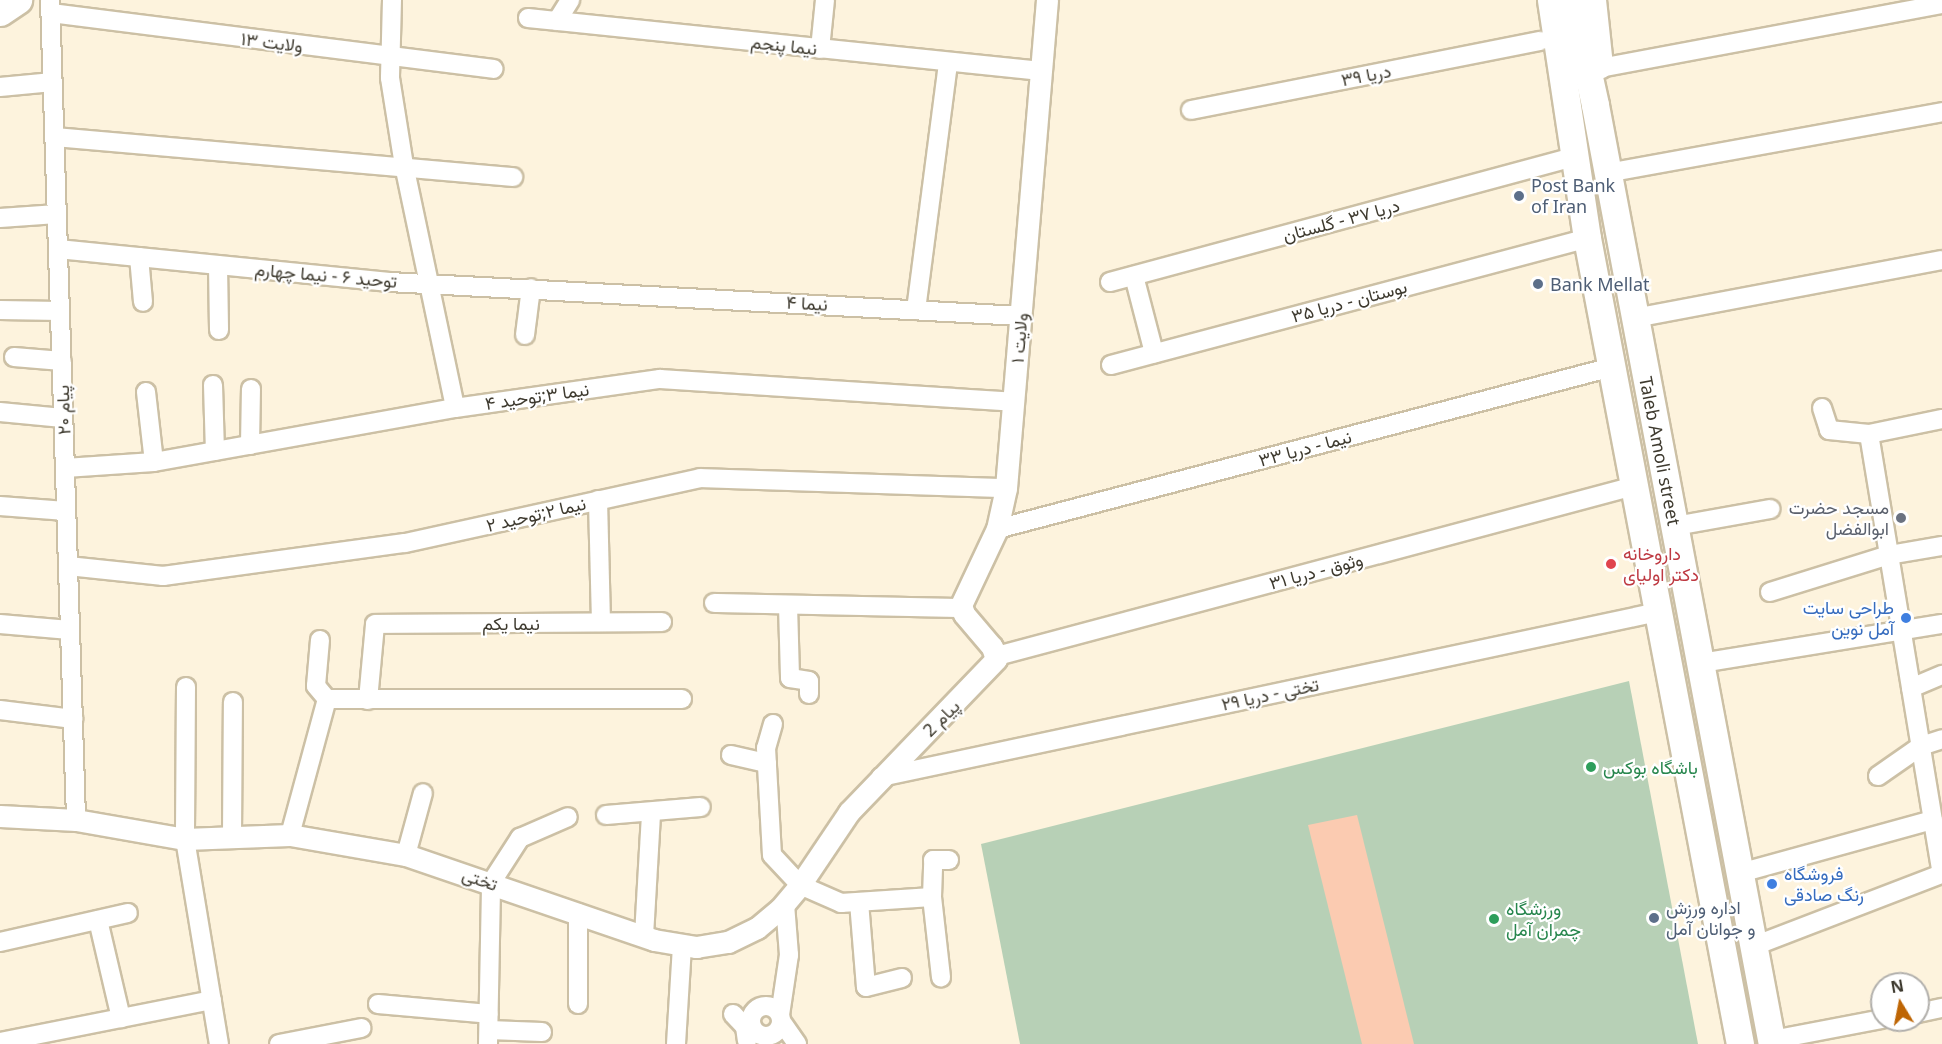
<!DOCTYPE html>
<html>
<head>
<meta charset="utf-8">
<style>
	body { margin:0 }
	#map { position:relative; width:1942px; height:1044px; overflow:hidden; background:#fdf3dd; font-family:"Noto Sans",Vazirmatn,sans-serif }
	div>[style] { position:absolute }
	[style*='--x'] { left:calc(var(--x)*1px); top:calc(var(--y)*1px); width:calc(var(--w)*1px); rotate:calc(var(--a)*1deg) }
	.green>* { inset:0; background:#b7d0b6 }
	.building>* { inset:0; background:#fbcbb1 }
	.roads { filter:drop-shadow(2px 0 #ccc0a5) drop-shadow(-2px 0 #ccc0a5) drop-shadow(0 2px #ccc0a5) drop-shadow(0 -2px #ccc0a5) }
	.minor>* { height:18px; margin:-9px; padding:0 9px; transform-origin:9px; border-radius:9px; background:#fff }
	.minor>.ring { margin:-9px; padding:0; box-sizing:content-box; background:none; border:18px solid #fff; border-radius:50% }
	.tertiary>* { height:21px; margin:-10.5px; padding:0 10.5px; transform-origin:10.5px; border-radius:10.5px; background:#fff }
	.primary>* { height:27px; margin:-13.5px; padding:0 13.5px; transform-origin:13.5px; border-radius:13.5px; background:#fff }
	.dots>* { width:16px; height:16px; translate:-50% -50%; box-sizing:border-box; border:3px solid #fff; border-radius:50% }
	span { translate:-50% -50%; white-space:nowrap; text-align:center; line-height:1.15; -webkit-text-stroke:4.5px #fff; paint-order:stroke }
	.street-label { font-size:18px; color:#3e3a2f }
	.service-label { font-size:18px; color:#4e5e75 }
	.left { translate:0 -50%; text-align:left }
	.worship-label { font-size:18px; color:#5b616d }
	.right { translate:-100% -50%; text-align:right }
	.health-label { font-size:18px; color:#be3a42 }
	.shop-label { font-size:18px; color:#366cbe }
	.leisure-label { font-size:18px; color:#27864d }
	.north { position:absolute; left:1870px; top:972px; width:60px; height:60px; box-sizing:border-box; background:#fff; border:2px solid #b2b0ac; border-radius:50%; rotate:350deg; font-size:16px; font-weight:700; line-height:24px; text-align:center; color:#3e3a2f }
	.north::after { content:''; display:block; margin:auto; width:21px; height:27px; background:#be6504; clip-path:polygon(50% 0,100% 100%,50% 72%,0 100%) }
</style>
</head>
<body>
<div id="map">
	<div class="green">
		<i style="clip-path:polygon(1629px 681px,1698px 1044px,1020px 1044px,981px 844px)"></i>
	</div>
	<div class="building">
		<i style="clip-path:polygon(1357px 815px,1414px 1044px,1362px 1044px,1308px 825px)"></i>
	</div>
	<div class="roads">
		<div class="minor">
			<i style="--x:50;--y:0;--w:820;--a:88.18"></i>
			<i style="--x:392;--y:0;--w:78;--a:91.5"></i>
			<i style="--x:390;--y:78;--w:88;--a:80.9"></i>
			<i style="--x:404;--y:165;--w:248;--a:78.1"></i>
			<i style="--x:51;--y:13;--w:446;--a:7.2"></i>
			<i style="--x:528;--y:18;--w:516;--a:5.9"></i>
			<i style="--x:557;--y:21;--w:25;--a:-58"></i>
			<i style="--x:820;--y:49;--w:49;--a:-84.2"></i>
			<i style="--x:1600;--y:68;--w:348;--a:-10.6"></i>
			<i style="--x:0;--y:87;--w:53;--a:-5.4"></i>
			<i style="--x:1191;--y:110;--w:356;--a:-11.2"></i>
			<i style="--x:55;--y:137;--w:460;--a:5"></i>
			<i style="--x:1607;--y:173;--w:341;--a:-10.3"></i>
			<i style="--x:0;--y:218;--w:57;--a:-4"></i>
			<i style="--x:58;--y:249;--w:333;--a:5.7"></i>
			<i style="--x:389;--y:282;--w:633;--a:3.08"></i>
			<i style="--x:139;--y:257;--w:45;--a:84.9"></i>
			<i style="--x:218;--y:265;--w:65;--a:89.1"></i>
			<i style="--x:1134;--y:276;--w:80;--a:75.4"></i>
			<i style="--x:1110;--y:282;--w:480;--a:-15.1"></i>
			<i style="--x:0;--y:310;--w:60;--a:1"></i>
			<i style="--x:916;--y:310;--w:249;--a:-82.6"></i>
			<i style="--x:1635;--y:318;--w:312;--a:-10.7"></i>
			<i style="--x:525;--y:335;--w:47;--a:-82.7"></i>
			<i style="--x:14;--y:357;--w:48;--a:4.8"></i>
			<i style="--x:1111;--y:365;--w:493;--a:-14.9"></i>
			<i style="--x:213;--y:385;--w:66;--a:88.3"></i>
			<i style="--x:146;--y:392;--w:70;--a:83.5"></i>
			<i style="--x:1822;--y:408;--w:23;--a:72"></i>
			<i style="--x:1829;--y:430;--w:40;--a:5.7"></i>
			<i style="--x:1869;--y:434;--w:75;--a:-11.6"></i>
			<i style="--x:0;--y:412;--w:63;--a:5.4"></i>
			<i style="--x:1869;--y:434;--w:445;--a:80.6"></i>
			<i style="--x:250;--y:445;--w:56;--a:-89"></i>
			<i style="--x:65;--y:468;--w:89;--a:-3.9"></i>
			<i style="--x:154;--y:462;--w:306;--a:-10.2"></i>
			<i style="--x:455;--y:408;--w:207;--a:-8.1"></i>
			<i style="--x:660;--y:379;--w:354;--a:3.7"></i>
			<i style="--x:598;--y:500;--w:122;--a:88.6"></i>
			<i style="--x:0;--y:506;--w:66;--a:4.3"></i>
			<i style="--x:1675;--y:526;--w:97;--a:-10.1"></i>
			<i style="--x:997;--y:529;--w:636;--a:-14.76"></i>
			<i style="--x:68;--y:566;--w:96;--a:6"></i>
			<i style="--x:163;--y:576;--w:244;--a:-7.8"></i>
			<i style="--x:405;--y:543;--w:302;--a:-12.4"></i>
			<i style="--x:700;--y:478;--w:306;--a:1.9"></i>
			<i style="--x:1770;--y:592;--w:125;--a:-17.3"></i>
			<i style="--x:1889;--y:555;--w:54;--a:-9.6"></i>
			<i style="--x:714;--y:603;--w:247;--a:1.2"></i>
			<i style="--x:788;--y:605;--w:73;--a:88.4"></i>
			<i style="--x:790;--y:678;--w:19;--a:9"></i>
			<i style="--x:809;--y:681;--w:13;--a:90"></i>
			<i style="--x:0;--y:624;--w:70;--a:4.9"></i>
			<i style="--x:320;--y:640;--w:46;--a:95"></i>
			<i style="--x:316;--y:686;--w:17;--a:50"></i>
			<i style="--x:997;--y:656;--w:659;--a:-14.94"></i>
			<i style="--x:1701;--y:663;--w:244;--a:-9.2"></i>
			<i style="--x:186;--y:687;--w:152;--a:90.4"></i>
			<i style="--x:185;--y:839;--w:208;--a:80.6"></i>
			<i style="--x:1911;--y:688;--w:34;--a:-23"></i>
			<i style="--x:327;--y:699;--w:355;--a:0"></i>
			<i style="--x:368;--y:700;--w:76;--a:-84.7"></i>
			<i style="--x:375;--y:624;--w:287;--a:-0.4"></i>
			<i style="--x:0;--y:710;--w:74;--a:7"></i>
			<i style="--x:773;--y:724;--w:25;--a:106"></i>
			<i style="--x:766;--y:748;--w:107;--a:86.8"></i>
			<i style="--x:772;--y:855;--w:41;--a:47"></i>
			<i style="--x:800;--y:885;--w:45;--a:23.7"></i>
			<i style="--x:841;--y:903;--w:91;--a:-3.8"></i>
			<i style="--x:932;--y:897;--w:37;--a:-88"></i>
			<i style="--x:933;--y:860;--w:16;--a:0"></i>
			<i style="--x:731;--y:755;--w:37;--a:13"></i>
			<i style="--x:1878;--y:776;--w:52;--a:-34.9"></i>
			<i style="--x:1921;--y:746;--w:22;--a:-18"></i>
			<i style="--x:881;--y:777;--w:794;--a:-11.99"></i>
			<i style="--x:606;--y:815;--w:95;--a:-4.8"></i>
			<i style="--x:232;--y:835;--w:133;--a:-89.6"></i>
			<i style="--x:290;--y:835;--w:141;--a:-74.8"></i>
			<i style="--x:406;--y:855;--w:64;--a:-74.7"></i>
			<i style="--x:1740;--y:873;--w:200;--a:-15.4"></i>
			<i style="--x:932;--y:897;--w:81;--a:83.6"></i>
			<i style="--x:859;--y:902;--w:85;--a:85.3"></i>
			<i style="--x:866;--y:987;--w:37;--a:-14"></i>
			<i style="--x:578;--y:913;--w:91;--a:90"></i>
			<i style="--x:98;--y:920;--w:101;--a:76.8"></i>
			<i style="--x:644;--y:936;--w:123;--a:-86.7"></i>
			<i style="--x:0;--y:942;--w:131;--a:-12.8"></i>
			<i style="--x:1754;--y:946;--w:201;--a:-21"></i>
			<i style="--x:378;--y:1004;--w:111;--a:5.1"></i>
			<i class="ring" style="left:751px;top:1006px;width:12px;height:12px"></i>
			<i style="--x:1918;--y:1013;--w:25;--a:-12"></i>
			<i style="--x:733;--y:1014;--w:18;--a:47"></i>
			<i style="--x:745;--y:1027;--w:14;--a:82"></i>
			<i style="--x:780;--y:1015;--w:61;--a:-81.5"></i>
			<i style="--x:789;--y:955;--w:51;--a:-94.5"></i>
			<i style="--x:781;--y:1021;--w:28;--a:55"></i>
			<i style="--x:489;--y:1030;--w:53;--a:2.2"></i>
			<i style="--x:1772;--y:1040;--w:112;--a:-10.8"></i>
			<i style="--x:0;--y:1042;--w:216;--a:-11.2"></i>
			<i style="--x:279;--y:1044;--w:84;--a:-11"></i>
			<i style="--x:488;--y:1044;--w:161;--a:-88.9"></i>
			<i style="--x:491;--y:883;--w:54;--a:-57.2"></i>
			<i style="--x:520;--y:838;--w:52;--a:-23.6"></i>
			<i style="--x:676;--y:1044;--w:99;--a:-86.5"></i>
		</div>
		<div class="tertiary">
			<i style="--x:0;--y:816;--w:76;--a:3"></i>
			<i style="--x:76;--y:820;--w:111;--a:9.9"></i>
			<i style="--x:185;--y:839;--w:105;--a:-2.2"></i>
			<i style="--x:290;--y:835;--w:118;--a:9.8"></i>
			<i style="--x:406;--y:855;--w:262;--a:18.9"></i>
			<i style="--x:654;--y:940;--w:43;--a:9.5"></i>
			<i style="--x:696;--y:947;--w:32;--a:-9"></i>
			<i style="--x:728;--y:942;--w:32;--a:-26"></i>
			<i style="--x:757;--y:928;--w:30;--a:-40"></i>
			<i style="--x:780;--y:909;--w:31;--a:-50"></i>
			<i style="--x:800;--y:885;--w:88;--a:-56.1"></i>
			<i style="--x:849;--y:812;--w:212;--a:-46.1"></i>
			<i style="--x:996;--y:659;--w:13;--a:-108"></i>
			<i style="--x:992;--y:647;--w:43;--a:-130.3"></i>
			<i style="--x:964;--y:614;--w:9;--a:-108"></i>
			<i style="--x:961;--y:605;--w:84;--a:-64.7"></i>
			<i style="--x:997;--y:529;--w:42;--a:-77.6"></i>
			<i style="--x:1006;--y:488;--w:490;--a:-85.2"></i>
		</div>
		<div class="primary">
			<i style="--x:1551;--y:0;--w:241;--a:81.4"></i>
			<i style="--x:1587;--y:238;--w:820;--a:79.25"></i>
			<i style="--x:1572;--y:0;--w:107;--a:77.6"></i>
			<i style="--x:1595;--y:105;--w:956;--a:79.33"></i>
			<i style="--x:1592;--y:0;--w:65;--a:83.9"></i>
			<i style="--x:0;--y:12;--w:22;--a:-34"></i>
		</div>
	</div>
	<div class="dots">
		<i style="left:1519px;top:196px;background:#5c6f8a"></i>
		<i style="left:1538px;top:284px;background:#5c6f8a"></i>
		<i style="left:1901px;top:518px;background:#6b7280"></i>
		<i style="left:1611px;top:564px;background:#e0444e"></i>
		<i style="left:1906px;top:618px;background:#3f7fe0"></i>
		<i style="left:1591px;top:767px;background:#2e9e5b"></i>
		<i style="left:1772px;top:884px;background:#3f7fe0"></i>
		<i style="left:1654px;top:918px;background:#5c6f8a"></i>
		<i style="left:1494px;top:919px;background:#2e9e5b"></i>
	</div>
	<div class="street-label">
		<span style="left:272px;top:42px;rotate:7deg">ولایت ۱۳</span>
		<span style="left:784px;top:45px;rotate:6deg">نیما پنجم</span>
		<span style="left:1366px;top:75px;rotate:-11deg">دریا ۳۹</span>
		<span style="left:1341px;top:220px;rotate:-15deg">دریا ۳۷ - گلستان</span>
		<span style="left:326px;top:275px;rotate:5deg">توحید ۶ - نیما چهارم</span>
		<span style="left:1349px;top:301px;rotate:-15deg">بوستان - دریا ۳۵</span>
		<span style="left:807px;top:303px;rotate:3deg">نیما ۴</span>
		<span style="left:1019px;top:338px;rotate:-85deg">ولایت ۱</span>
		<span style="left:537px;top:396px;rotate:-8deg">نیما ۳;توحید ۴</span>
		<span style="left:63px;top:410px;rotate:-92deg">پیام ۲۰</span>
		<span style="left:1305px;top:448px;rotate:-15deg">نیما - دریا ۳۳</span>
		<span style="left:1660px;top:451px;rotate:79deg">Taleb Amoli street</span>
		<span style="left:536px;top:514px;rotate:-13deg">نیما ۲;توحید ۲</span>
		<span style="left:1316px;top:571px;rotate:-15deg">وثوق - دریا ۳۱</span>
		<span style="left:511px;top:623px">نیما یکم</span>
		<span style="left:1270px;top:694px;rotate:-12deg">تختی - دریا ۲۹</span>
		<span style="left:941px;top:718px;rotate:-45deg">پیام 2</span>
		<span style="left:480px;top:879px;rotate:19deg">تختی</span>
	</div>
	<div class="service-label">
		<span class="left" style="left:1531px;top:196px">Post Bank<br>of Iran</span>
		<span class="left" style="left:1550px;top:284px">Bank Mellat</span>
		<span class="left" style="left:1666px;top:918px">اداره ورزش<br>و جوانان آمل</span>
	</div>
	<div class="worship-label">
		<span class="right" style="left:1889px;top:518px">مسجد حضرت<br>ابوالفضل</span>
	</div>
	<div class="health-label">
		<span class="left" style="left:1623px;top:564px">داروخانه<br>دکتر اولیای</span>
	</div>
	<div class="shop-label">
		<span class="right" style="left:1894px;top:618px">طراحی سایت<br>آمل نوین</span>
		<span class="left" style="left:1784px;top:884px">فروشگاه<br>رنگ صادقی</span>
	</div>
	<div class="leisure-label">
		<span class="left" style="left:1603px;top:767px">باشگاه‌ بوکس</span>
		<span class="left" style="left:1506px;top:919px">ورزشگاه<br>چمران آمل</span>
	</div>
	<div class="north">N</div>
</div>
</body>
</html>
